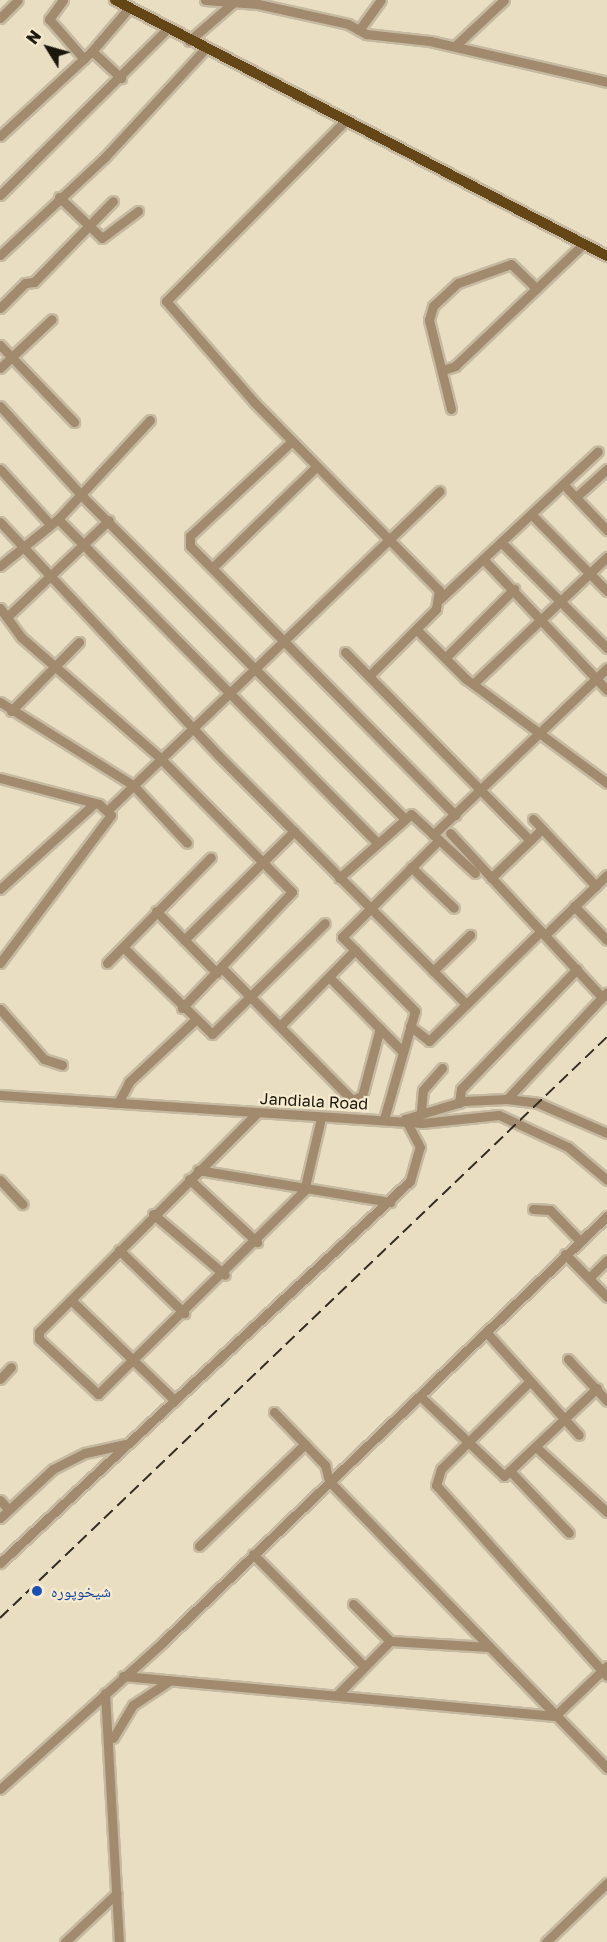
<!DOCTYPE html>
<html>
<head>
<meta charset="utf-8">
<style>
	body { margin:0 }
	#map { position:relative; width:607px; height:1942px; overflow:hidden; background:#eadec2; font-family:"Golos Text","Noto Naskh Arabic",sans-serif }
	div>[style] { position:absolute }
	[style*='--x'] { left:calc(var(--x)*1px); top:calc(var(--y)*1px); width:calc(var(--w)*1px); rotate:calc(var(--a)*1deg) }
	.roads { filter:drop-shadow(2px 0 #c5baa1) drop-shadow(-2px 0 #c5baa1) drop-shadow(0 2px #c5baa1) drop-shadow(0 -2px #c5baa1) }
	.minor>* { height:9px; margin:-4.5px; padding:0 4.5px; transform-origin:4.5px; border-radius:4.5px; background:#a18a6d }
	.major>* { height:10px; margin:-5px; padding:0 5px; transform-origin:5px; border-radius:5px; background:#654617 }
	.rail>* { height:2px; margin-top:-1px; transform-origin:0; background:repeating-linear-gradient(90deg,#302c20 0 12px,transparent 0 18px) }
	.dots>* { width:16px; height:16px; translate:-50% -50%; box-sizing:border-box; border:3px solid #f7ebcf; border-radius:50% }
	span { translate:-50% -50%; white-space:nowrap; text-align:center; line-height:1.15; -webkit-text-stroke:4.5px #f7ebcf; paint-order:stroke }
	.street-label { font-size:16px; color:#1b170d }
	.transit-label { font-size:16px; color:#164399 }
	.left { translate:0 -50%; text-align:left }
	.north { position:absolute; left:18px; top:18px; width:60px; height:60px; -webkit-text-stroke:4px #f7ebcf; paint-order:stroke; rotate:307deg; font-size:16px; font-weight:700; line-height:24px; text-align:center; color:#1b170d }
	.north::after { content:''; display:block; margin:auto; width:21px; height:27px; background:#1b170d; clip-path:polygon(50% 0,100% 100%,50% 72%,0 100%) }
</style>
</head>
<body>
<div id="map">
	<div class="roads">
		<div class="minor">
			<i style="--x:63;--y:0;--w:24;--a:126"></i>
			<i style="--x:49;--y:19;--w:53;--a:48.8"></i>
			<i style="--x:205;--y:0;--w:53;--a:4.3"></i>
			<i style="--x:258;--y:4;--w:92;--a:12.5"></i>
			<i style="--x:348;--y:24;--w:21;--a:29"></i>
			<i style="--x:366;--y:34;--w:64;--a:6.2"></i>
			<i style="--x:430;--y:41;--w:182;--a:13"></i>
			<i style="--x:0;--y:18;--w:25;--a:-45"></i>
			<i style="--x:359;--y:30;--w:37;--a:-54"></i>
			<i style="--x:189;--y:41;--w:61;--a:-41"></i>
			<i style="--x:455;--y:46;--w:67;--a:-43.2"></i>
			<i style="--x:92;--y:51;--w:40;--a:43"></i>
			<i style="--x:345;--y:121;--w:254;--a:134.8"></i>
			<i style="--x:166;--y:301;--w:134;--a:48.9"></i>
			<i style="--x:254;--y:402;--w:264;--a:45.5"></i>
			<i style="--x:439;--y:590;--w:19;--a:99"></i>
			<i style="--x:436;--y:609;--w:95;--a:135"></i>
			<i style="--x:0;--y:136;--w:125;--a:-42.7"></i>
			<i style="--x:92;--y:51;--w:57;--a:-49.3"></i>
			<i style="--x:0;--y:195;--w:235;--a:-44.8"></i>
			<i style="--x:59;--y:197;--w:59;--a:43.6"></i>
			<i style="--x:102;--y:238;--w:45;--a:-36.9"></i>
			<i style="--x:0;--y:255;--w:144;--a:-43"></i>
			<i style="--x:105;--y:157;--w:147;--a:-47.2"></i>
			<i style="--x:0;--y:308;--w:35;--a:-45"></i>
			<i style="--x:25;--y:283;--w:9;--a:-6"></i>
			<i style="--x:34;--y:282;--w:113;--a:-45.7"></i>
			<i style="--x:0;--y:345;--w:107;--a:46.1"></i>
			<i style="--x:0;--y:368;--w:71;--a:-43.3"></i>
			<i style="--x:443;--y:370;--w:13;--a:-18"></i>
			<i style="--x:455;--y:366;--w:177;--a:-43.6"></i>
			<i style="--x:0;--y:406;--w:123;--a:47.6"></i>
			<i style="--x:83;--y:497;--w:454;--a:45"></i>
			<i style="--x:451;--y:409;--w:92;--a:-103.9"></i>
			<i style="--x:429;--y:320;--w:15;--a:-74"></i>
			<i style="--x:433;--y:306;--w:34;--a:-43"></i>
			<i style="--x:458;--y:283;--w:56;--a:-19.7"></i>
			<i style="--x:511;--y:264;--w:35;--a:44"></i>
			<i style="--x:291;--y:442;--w:138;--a:137.1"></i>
			<i style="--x:190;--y:536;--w:10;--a:90"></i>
			<i style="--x:190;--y:546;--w:378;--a:45.4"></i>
			<i style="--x:0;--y:469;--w:73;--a:47.8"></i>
			<i style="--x:563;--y:484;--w:64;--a:46.3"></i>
			<i style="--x:576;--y:497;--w:42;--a:-42.1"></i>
			<i style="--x:532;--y:515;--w:107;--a:45.4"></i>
			<i style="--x:58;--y:519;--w:455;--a:45.4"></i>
			<i style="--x:0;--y:522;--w:319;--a:46.9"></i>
			<i style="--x:218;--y:755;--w:351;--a:45.1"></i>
			<i style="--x:501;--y:542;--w:150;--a:45"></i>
			<i style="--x:484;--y:560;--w:179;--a:46.6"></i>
			<i style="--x:0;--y:566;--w:75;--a:-39"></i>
			<i style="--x:58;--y:519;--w:135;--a:-47.1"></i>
			<i style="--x:212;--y:568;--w:145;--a:-44.2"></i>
			<i style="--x:440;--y:599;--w:216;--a:-43.1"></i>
			<i style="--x:0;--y:608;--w:36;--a:54"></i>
			<i style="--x:21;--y:637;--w:184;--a:41"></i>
			<i style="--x:160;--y:758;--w:188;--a:45.4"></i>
			<i style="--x:292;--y:892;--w:160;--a:133.5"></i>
			<i style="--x:8;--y:616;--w:139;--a:-43.5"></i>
			<i style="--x:416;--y:629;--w:71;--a:45"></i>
			<i style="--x:466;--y:679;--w:175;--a:36.4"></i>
			<i style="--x:345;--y:652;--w:264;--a:45.5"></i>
			<i style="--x:445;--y:658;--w:98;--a:-45"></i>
			<i style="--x:473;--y:684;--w:185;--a:-43.5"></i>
			<i style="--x:0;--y:702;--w:157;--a:32"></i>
			<i style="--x:133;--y:785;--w:79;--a:47"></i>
			<i style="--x:11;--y:711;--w:97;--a:-45.4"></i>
			<i style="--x:0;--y:778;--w:102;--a:14.7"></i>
			<i style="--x:99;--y:804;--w:16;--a:43"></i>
			<i style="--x:111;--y:815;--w:185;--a:126.9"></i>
			<i style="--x:108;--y:810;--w:460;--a:-43.9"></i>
			<i style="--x:533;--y:819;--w:92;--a:46.8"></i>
			<i style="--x:450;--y:833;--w:224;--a:47.2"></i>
			<i style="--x:433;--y:835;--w:241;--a:-43.8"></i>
			<i style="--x:411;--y:867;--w:59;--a:43.6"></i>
			<i style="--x:339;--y:878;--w:96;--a:-41.6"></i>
			<i style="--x:411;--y:814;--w:87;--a:42.7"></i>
			<i style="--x:491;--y:878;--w:71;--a:-43.9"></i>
			<i style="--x:0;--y:889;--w:128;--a:-42.2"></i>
			<i style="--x:574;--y:906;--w:47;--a:45.9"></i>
			<i style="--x:156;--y:911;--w:87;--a:45.5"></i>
			<i style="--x:545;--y:935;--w:86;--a:-44.1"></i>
			<i style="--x:184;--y:940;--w:155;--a:-44.7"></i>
			<i style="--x:123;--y:947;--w:124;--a:44.3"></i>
			<i style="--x:212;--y:1034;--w:158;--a:-44.5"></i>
			<i style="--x:107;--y:963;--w:148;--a:-45.5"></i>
			<i style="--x:222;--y:968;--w:185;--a:45.4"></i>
			<i style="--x:352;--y:1100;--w:11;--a:-22"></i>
			<i style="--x:362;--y:1096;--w:70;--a:-75.2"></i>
			<i style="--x:433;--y:971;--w:52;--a:-44.2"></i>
			<i style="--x:329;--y:977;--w:105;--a:45.4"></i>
			<i style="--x:0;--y:1009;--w:67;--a:48.7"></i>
			<i style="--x:44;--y:1059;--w:19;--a:18"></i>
			<i style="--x:280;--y:1026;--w:107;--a:-45.4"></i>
			<i style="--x:410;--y:1026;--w:24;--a:38"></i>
			<i style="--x:429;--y:1041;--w:157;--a:-44.5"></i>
			<i style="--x:0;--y:1095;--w:423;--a:3.8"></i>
			<i style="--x:422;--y:1123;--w:77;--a:-5.9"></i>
			<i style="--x:499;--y:1115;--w:76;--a:24.9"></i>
			<i style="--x:568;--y:1147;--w:51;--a:40.2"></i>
			<i style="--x:507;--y:1099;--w:146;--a:-46.9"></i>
			<i style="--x:118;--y:1103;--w:24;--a:-62"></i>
			<i style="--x:129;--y:1082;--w:91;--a:-43.2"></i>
			<i style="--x:459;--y:1103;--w:14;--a:-82"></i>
			<i style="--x:461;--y:1089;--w:167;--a:-46"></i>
			<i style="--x:421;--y:1111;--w:21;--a:-85"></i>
			<i style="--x:423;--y:1090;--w:29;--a:-49"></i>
			<i style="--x:257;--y:1113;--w:309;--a:134.9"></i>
			<i style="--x:39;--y:1332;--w:7;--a:90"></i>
			<i style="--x:39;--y:1339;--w:81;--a:43"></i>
			<i style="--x:98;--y:1394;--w:289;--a:-44.6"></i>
			<i style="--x:304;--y:1191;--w:75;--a:-76.9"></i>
			<i style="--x:384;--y:1119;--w:112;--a:-74"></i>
			<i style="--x:415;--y:1011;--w:104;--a:-134.6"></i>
			<i style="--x:342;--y:937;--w:137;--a:-45"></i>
			<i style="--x:405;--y:1119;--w:62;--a:-17"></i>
			<i style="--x:464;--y:1101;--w:43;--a:-2.7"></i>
			<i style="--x:507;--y:1099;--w:31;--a:7"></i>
			<i style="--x:538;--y:1103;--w:75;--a:23.5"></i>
			<i style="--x:198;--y:1170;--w:195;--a:9.5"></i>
			<i style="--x:189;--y:1179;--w:93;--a:42.8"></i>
			<i style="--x:0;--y:1180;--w:33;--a:47"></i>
			<i style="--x:533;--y:1209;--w:17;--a:3"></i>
			<i style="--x:550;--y:1210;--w:43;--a:45.9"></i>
			<i style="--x:153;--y:1214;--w:94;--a:40.3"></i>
			<i style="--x:119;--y:1250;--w:91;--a:44.1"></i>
			<i style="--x:565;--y:1254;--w:60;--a:45.7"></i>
			<i style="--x:589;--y:1278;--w:25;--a:-45"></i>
			<i style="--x:71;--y:1300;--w:142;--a:44.1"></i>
			<i style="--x:487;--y:1333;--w:137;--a:48"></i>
			<i style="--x:568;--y:1359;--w:57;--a:47.1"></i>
			<i style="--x:0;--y:1379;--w:16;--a:-47"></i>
			<i style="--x:530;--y:1381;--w:125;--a:135.3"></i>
			<i style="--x:441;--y:1469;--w:17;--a:107"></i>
			<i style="--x:436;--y:1485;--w:256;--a:48.2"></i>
			<i style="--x:420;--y:1396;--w:116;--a:43.6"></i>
			<i style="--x:504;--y:1476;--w:128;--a:-43.4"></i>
			<i style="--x:274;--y:1412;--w:74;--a:46.1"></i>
			<i style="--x:325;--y:1465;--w:16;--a:76"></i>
			<i style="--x:329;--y:1481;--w:400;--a:45.9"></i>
			<i style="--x:536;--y:1447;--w:96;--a:42.5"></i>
			<i style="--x:511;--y:1472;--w:84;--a:46.4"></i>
			<i style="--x:0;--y:1500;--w:12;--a:48"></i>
			<i style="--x:0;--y:1518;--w:72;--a:-42.8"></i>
			<i style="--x:53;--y:1469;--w:36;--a:-27"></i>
			<i style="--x:85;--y:1453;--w:42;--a:-12.4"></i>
			<i style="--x:199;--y:1546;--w:147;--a:-43.9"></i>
			<i style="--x:253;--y:1554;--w:156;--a:45.3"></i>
			<i style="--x:0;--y:1563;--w:560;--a:-42.98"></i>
			<i style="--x:410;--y:1181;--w:35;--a:-74"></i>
			<i style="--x:420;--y:1147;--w:32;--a:-118"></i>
			<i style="--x:353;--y:1604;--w:52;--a:45"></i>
			<i style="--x:123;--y:1676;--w:434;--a:5.3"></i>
			<i style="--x:555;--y:1716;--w:72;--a:-43.9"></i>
			<i style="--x:105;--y:1693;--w:249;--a:86.8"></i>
			<i style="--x:337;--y:1695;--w:76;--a:-45.5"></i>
			<i style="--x:390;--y:1641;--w:99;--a:3.5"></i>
			<i style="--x:113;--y:1738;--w:39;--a:-59"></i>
			<i style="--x:133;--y:1705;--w:43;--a:-33.7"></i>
			<i style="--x:0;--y:1789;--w:219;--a:-42"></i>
			<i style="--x:163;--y:1642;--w:615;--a:-43.81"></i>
			<i style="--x:65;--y:1942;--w:71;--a:-43.3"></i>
			<i style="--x:546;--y:1942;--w:85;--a:-44"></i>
		</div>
		<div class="major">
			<i style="--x:115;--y:0;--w:555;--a:27.49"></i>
		</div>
	</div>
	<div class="rail">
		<i style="--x:0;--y:1618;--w:840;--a:-43.75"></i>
	</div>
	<div class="dots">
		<i style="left:37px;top:1591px;background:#1a4fb4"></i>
	</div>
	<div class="street-label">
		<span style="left:314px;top:1101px;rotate:3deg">Jandiala Road</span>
	</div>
	<div class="transit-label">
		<span class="left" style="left:51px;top:1591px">شیخوپورہ</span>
	</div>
	<div class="north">N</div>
</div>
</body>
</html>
